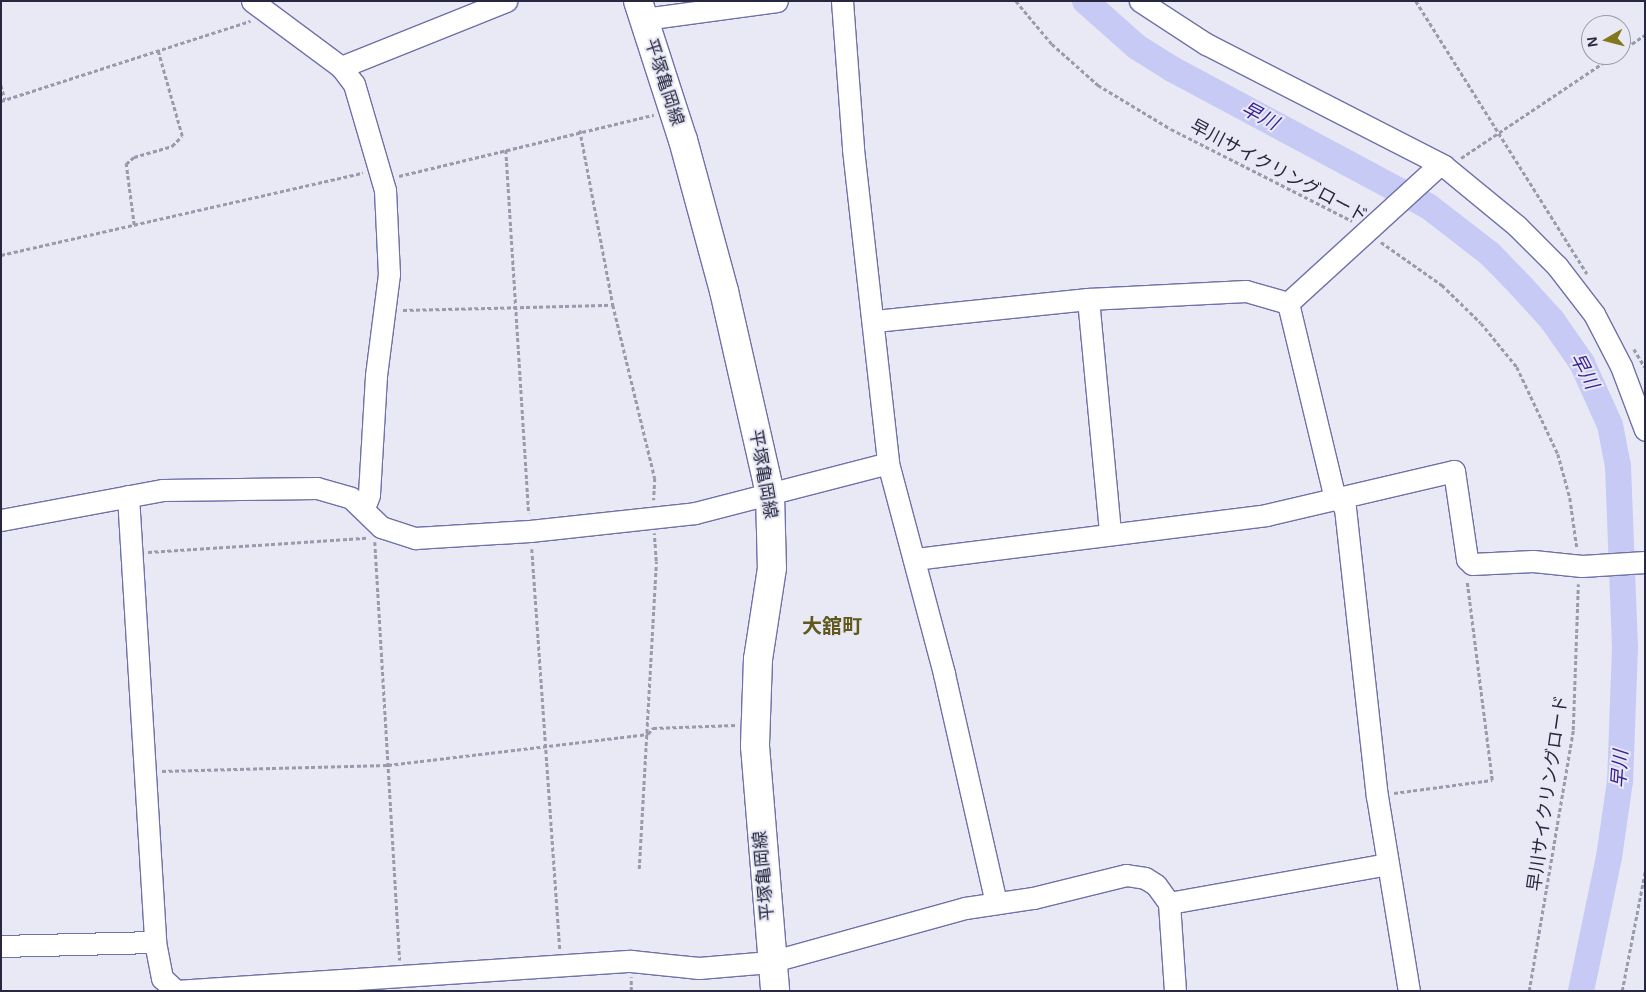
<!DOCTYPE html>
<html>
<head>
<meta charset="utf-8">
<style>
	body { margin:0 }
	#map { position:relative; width:1646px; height:992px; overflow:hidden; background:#e8e9f5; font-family:Arial,"Noto Sans JP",sans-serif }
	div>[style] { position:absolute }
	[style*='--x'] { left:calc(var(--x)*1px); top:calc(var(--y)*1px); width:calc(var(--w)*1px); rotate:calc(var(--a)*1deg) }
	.river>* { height:26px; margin:-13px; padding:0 13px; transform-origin:13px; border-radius:13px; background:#c7caf4 }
	.path>* { height:2.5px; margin-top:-1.25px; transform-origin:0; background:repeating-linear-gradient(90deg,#999aab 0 4px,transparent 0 6.5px) }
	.roads { filter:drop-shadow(1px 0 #6f71a8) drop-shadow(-1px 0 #6f71a8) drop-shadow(0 1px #6f71a8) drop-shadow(0 -1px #6f71a8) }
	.minor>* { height:21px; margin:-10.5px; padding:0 10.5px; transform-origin:10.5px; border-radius:10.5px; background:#fff }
	.major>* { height:28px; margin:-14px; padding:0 14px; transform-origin:14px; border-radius:14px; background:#fff }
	span { translate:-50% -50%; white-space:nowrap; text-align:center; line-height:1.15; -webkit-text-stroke:4px #e8e9f5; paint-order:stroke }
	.street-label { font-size:18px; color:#27273f }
	.water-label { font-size:19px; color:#371f95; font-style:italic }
	.quarter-label { font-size:20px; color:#60581c; font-weight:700 }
	.frame { position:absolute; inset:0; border:2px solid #27273f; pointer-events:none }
	.north { position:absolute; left:1581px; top:15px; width:50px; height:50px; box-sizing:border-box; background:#e8e9f5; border:1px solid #9b9bac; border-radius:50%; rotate:262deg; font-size:14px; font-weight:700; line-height:20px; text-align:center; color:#27273f }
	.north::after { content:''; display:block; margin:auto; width:18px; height:22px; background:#82771b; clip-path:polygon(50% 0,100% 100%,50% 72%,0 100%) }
</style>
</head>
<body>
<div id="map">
	<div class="river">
		<i style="--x:1085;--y:1;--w:69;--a:41.5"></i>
		<i style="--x:1137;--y:47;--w:41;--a:32.2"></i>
		<i style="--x:1172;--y:69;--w:290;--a:28.2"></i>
		<i style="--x:1428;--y:206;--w:78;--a:37.7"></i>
		<i style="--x:1490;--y:254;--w:45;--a:45.9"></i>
		<i style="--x:1521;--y:286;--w:46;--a:47.6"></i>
		<i style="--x:1552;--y:320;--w:52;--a:55.1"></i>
		<i style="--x:1582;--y:363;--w:68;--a:65.7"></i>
		<i style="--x:1610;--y:425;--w:42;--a:79"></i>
		<i style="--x:1618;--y:466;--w:181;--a:87.8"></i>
		<i style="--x:1625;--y:647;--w:134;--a:92.1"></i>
		<i style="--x:1620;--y:781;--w:77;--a:98.2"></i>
		<i style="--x:1609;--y:857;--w:137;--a:101.8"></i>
	</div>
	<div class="path">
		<i style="--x:1016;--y:1;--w:56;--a:50.1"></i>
		<i style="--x:1052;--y:44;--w:62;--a:41.7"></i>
		<i style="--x:1098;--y:85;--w:85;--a:31.1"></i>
		<i style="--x:1171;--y:129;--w:203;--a:26.9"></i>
		<i style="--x:1416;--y:1;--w:322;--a:57.9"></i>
		<i style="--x:1621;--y:51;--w:29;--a:-34"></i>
		<i style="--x:1;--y:85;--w:15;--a:74"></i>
		<i style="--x:1;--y:101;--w:262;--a:-17.8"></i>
		<i style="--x:580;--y:130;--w:178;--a:79.3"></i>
		<i style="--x:613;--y:305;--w:178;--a:76.4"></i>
		<i style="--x:655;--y:478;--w:22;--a:93"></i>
		<i style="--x:506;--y:150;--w:364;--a:86.4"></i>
		<i style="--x:1461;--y:158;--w:185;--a:-33.8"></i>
		<i style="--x:399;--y:176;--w:262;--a:-13.5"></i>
		<i style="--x:134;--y:225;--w:62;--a:-97.5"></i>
		<i style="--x:126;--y:164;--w:11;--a:-41"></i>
		<i style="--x:134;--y:157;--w:40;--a:-16"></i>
		<i style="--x:172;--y:146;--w:14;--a:-45"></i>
		<i style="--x:182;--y:136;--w:88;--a:-105.8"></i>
		<i style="--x:1381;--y:242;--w:75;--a:35.2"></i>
		<i style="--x:1442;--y:285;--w:54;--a:44.3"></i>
		<i style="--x:1481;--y:323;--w:57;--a:50.7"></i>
		<i style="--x:1517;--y:367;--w:96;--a:64.8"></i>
		<i style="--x:1558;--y:454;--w:46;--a:74.7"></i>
		<i style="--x:1570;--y:498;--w:50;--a:82"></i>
		<i style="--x:1;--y:255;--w:371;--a:-12.8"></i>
		<i style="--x:403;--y:310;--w:210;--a:-1.4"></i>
		<i style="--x:1634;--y:349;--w:21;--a:59"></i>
		<i style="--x:375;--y:542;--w:419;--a:86.6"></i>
		<i style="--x:532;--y:549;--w:402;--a:86"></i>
		<i style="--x:148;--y:552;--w:219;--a:-3.7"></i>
		<i style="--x:162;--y:771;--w:226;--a:-1.5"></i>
		<i style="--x:388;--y:765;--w:262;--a:-6.8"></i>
		<i style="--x:648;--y:734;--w:8;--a:-50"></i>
		<i style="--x:653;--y:728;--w:83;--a:-2.1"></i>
		<i style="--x:1394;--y:793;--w:99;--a:-7.6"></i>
		<i style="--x:1492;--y:780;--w:201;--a:-97.2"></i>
		<i style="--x:639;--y:869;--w:308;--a:-86.8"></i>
		<i style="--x:656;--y:561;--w:28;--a:-94"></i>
		<i style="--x:631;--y:991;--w:14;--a:-90"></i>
		<i style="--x:1529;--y:991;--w:265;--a:-80.4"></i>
		<i style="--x:1573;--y:730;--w:146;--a:-88"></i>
		<i style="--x:1622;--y:991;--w:122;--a:-79.1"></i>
	</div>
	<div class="roads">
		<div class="minor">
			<i style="--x:252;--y:1;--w:111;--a:36.6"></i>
			<i style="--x:341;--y:67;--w:21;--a:53"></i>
			<i style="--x:354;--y:84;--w:110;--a:73.7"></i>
			<i style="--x:385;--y:190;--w:84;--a:87.3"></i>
			<i style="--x:389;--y:274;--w:103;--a:97.3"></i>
			<i style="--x:376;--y:376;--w:119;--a:93.4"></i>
			<i style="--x:369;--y:495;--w:14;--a:111"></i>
			<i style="--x:842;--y:1;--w:148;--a:85.7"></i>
			<i style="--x:853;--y:149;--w:316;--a:83.6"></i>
			<i style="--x:888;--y:463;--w:218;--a:75.1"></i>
			<i style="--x:944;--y:674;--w:235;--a:77.2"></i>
			<i style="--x:1140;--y:1;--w:79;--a:33.1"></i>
			<i style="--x:1206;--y:44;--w:267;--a:27.1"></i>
			<i style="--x:1444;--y:166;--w:94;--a:39.4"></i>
			<i style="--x:1517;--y:226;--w:57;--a:45"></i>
			<i style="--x:1557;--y:266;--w:61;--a:52.4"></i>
			<i style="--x:1594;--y:314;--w:59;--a:62.6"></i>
			<i style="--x:1621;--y:366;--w:68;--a:69.4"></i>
			<i style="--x:644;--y:19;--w:134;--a:-7.7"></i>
			<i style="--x:341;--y:67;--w:178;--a:-21.8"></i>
			<i style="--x:1088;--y:299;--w:235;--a:84.6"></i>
			<i style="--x:1288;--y:303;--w:199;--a:-42.4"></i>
			<i style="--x:875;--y:321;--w:214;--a:-5.9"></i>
			<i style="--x:1088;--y:299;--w:158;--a:-2.9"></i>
			<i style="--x:1246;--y:291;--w:44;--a:15.9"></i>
			<i style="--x:1288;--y:303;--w:193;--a:76.5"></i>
			<i style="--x:1333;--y:491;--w:21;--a:55"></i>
			<i style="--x:1345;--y:508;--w:290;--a:83.7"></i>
			<i style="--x:1377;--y:796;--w:198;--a:80.7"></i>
			<i style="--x:128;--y:496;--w:447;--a:86.5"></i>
			<i style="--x:155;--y:942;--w:37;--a:79"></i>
			<i style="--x:162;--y:978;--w:19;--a:43"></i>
			<i style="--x:1;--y:520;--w:165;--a:-10.5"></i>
			<i style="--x:163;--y:490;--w:154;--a:-0.7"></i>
			<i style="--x:317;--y:488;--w:35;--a:16"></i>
			<i style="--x:351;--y:498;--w:42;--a:44"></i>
			<i style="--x:381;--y:527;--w:36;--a:18"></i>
			<i style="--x:415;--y:538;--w:115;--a:-3.5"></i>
			<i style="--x:530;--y:531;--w:166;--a:-6.2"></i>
			<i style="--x:695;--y:513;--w:199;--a:-14.5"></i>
			<i style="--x:915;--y:559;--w:354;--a:-7.1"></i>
			<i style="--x:1266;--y:515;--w:193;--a:-13.2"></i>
			<i style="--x:1454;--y:471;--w:89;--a:81.6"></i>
			<i style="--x:1467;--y:559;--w:7;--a:45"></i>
			<i style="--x:1472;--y:564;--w:61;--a:-2.8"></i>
			<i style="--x:1533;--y:561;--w:49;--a:5.8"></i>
			<i style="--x:1582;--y:566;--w:63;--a:-3.6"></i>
			<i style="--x:1169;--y:903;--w:221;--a:-10.1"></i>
			<i style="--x:1;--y:946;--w:154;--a:-1.5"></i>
			<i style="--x:176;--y:991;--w:456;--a:-3.8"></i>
			<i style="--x:631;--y:961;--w:68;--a:5.9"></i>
			<i style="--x:699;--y:968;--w:71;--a:-4.8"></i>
			<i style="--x:770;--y:962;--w:202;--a:-15.5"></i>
			<i style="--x:965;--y:908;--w:69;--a:-8.4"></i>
			<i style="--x:1033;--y:898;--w:96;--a:-13.9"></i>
			<i style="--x:1126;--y:875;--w:19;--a:9"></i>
			<i style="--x:1145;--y:878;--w:13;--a:32"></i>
			<i style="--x:1156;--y:885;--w:22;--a:54"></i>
			<i style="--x:1169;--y:903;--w:88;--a:86.1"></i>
		</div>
		<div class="major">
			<i style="--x:638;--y:1;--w:146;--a:72.1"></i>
			<i style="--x:683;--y:140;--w:156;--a:74.8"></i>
			<i style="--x:724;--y:291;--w:208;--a:77.2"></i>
			<i style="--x:770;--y:494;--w:74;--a:88.5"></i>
			<i style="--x:772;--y:568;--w:92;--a:98.7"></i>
			<i style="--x:758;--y:659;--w:87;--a:92"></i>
			<i style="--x:755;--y:746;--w:246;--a:85.3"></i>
		</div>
	</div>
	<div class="street-label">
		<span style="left:664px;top:82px;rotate:72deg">平塚亀岡線</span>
		<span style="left:1279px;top:171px;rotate:28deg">早川サイクリングロード</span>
		<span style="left:763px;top:474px;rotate:80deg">平塚亀岡線</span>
		<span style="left:1548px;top:793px;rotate:-82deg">早川サイクリングロード</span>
		<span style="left:764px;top:876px;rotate:-95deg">平塚亀岡線</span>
	</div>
	<div class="water-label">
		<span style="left:1260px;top:116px;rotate:28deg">早川</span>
		<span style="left:1584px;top:371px;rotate:62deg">早川</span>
		<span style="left:1620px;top:769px;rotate:-86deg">早川</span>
	</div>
	<div class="quarter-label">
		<span style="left:832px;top:626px">大舘町</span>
	</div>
	<div class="frame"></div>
	<div class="north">N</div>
</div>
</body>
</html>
